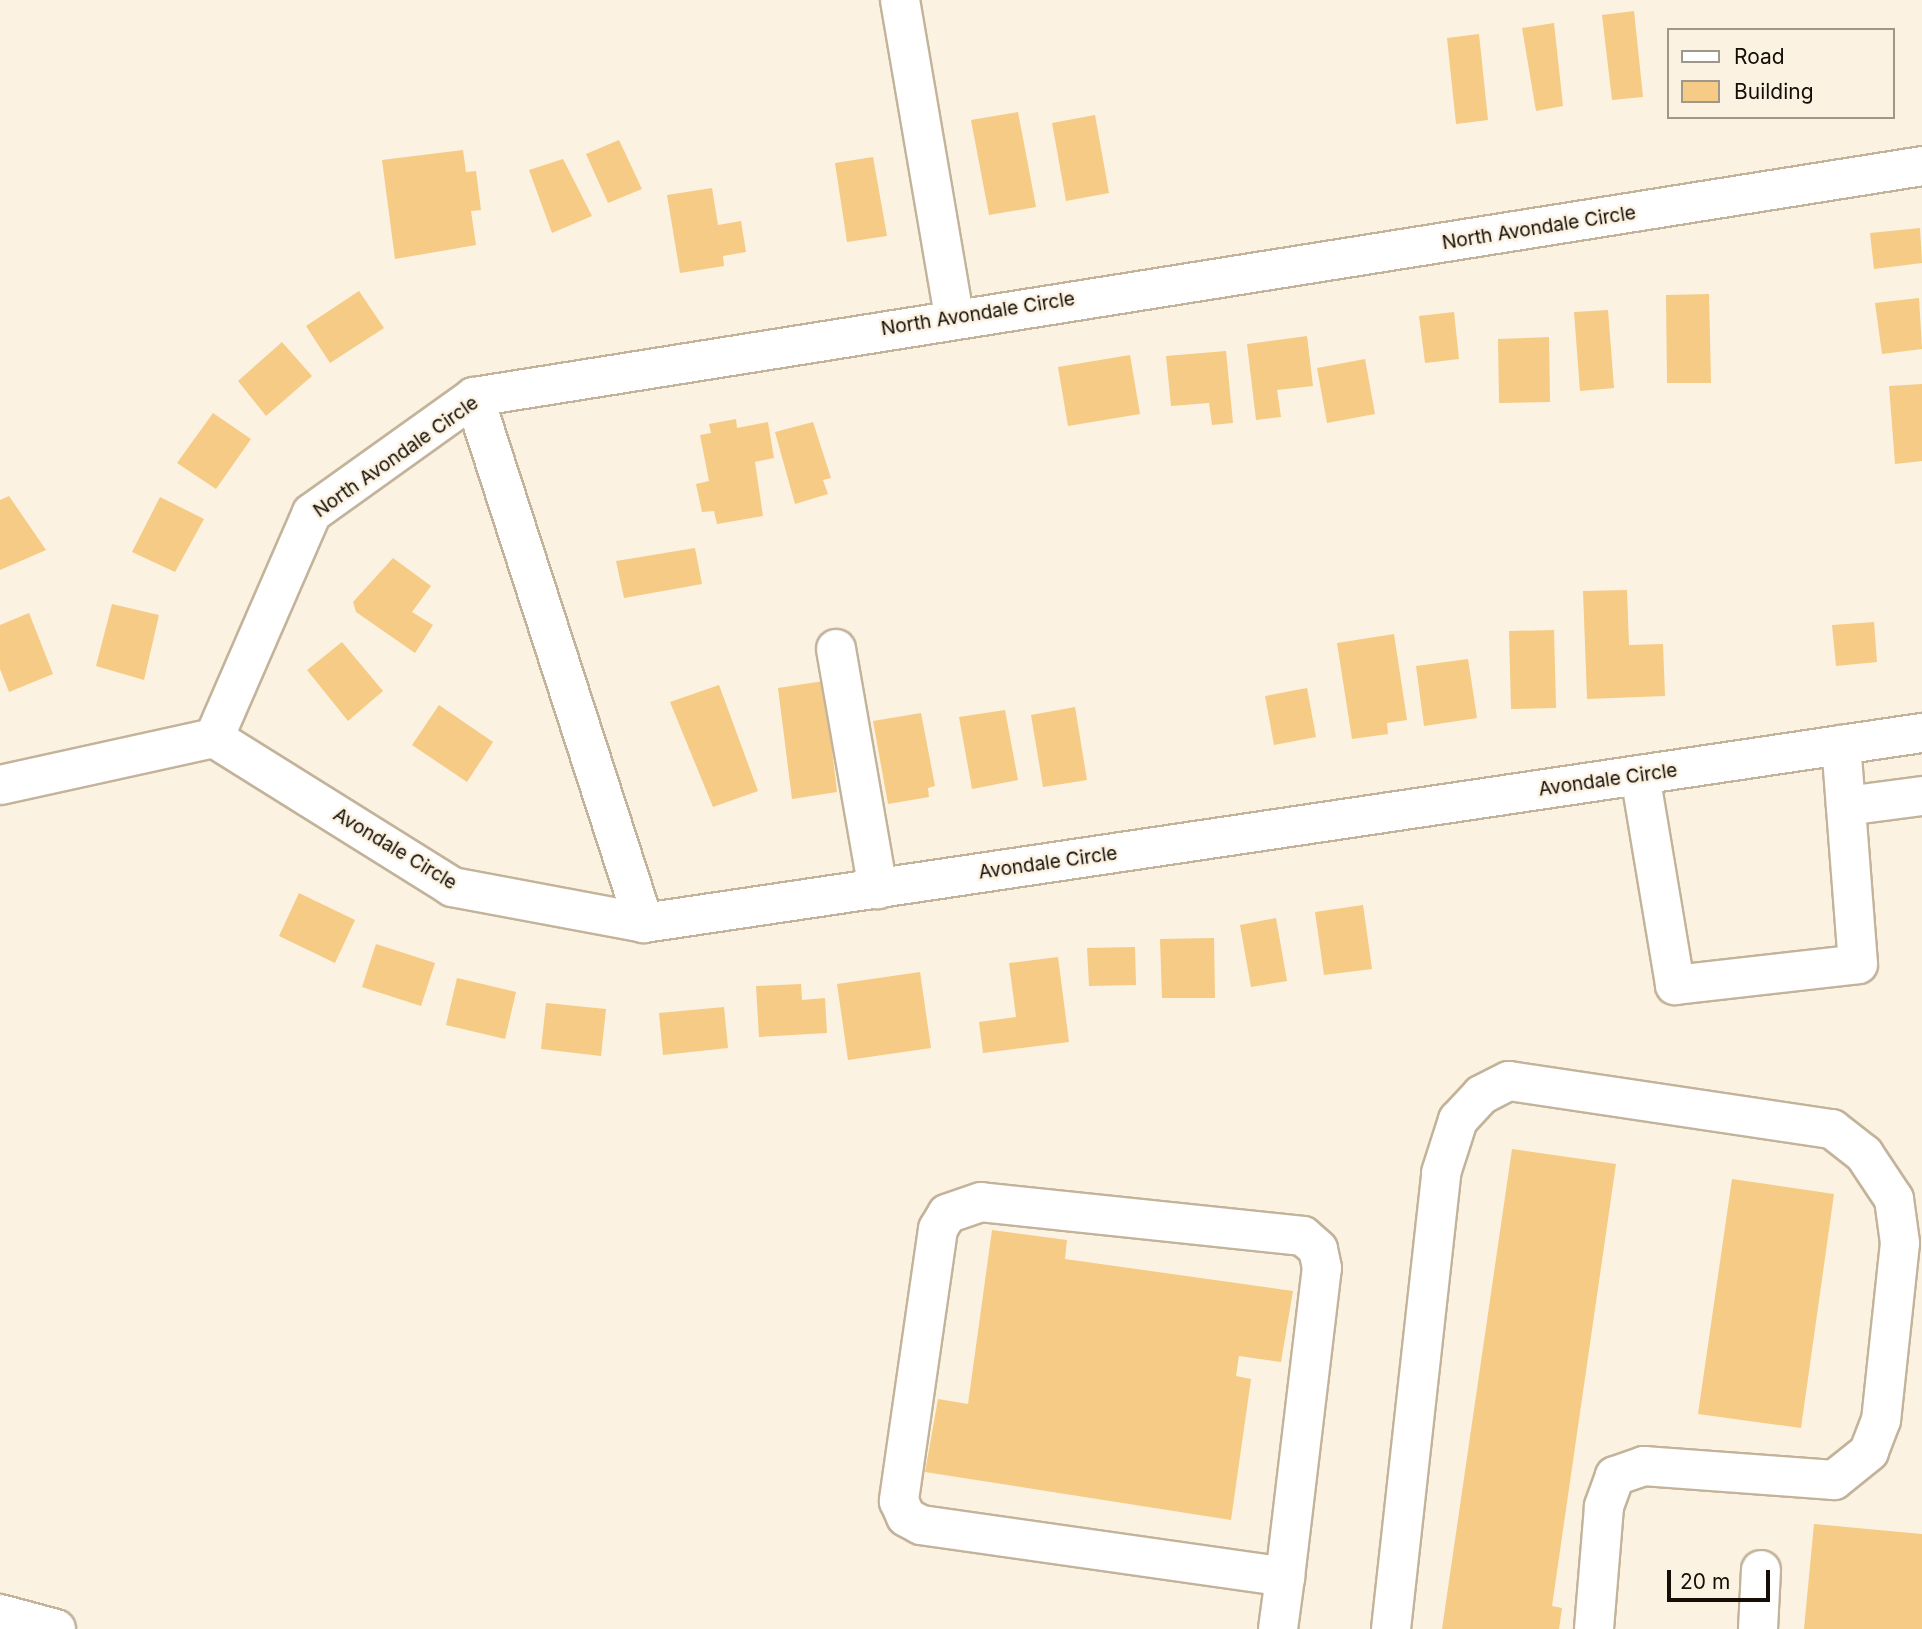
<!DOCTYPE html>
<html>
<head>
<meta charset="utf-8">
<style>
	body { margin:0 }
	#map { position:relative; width:1922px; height:1629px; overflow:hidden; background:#fcf2e2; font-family:Inter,sans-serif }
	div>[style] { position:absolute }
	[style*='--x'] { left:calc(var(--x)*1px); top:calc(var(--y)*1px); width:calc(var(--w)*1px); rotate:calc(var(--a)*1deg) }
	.building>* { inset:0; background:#f5cb85 }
	.roads { filter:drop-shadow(2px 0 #c3b39a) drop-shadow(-2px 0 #c3b39a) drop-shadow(0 2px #c3b39a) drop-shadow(0 -2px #c3b39a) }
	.minor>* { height:38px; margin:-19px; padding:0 19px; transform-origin:19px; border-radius:19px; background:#fff }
	.major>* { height:38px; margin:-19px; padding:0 19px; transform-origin:19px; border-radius:19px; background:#fff }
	span { translate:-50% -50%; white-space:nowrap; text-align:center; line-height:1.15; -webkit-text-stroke:5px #fcf2e2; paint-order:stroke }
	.street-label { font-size:19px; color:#140e06 }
	.legend { position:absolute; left:1667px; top:28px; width:228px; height:91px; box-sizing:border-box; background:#fcf2e2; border:2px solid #9f978a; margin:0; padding:9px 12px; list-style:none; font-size:21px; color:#140e06 }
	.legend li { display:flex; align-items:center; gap:14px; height:35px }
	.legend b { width:35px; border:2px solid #9f978a }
	.scale { position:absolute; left:1667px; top:1570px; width:103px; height:32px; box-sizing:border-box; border:4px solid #140e06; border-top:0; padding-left:9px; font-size:21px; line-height:24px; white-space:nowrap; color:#140e06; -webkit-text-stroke:5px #fcf2e2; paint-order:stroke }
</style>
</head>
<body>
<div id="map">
	<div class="building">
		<i style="clip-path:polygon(1634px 11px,1643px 97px,1612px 100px,1602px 15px)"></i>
		<i style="clip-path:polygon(1554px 23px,1563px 106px,1536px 111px,1522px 28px)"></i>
		<i style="clip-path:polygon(1479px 34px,1488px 120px,1456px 124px,1447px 38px)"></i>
		<i style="clip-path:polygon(1018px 112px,1036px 207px,989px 215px,971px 120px)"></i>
		<i style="clip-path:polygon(1095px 115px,1109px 193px,1066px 201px,1052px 123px)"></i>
		<i style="clip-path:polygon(619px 140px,642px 189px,608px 203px,586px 154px)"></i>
		<i style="clip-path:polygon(463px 150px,466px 172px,476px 171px,481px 210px,471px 211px,476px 245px,395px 259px,382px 160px)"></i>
		<i style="clip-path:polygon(873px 157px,887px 236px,847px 242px,835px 163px)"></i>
		<i style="clip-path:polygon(563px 159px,592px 216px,552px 233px,529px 170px)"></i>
		<i style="clip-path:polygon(712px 188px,718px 225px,741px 221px,746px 252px,723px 256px,724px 266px,680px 273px,667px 195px)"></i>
		<i style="clip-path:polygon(1920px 228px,1922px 263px,1874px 269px,1870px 233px)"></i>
		<i style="clip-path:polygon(359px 291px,384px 328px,330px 363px,306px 326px)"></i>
		<i style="clip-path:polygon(1709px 294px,1711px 383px,1667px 383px,1666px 295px)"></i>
		<i style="clip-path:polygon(1919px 298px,1922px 349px,1882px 354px,1875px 303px)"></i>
		<i style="clip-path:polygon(1608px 310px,1614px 388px,1580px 391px,1574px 312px)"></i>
		<i style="clip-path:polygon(1454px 312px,1459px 359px,1425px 363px,1419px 316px)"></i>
		<i style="clip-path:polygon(1307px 336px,1313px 386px,1277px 390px,1281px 417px,1256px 420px,1247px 344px)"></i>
		<i style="clip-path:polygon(1549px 337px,1550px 402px,1499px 403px,1498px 339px)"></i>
		<i style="clip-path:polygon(282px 342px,312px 376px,266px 416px,238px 381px)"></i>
		<i style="clip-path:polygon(1226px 351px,1233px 423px,1212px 425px,1209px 403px,1171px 406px,1166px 356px)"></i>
		<i style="clip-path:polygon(1130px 355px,1140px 414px,1068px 426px,1058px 367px)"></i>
		<i style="clip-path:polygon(1365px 359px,1375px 414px,1327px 423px,1317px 368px)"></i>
		<i style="clip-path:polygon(1922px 384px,1922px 461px,1895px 464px,1889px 386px)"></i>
		<i style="clip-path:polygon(213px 413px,251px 439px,216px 489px,177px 463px)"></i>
		<i style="clip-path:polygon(736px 419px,737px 428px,768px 422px,774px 458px,755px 462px,763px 516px,717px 524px,714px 511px,702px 512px,696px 484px,709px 481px,700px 435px,711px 433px,709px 424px)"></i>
		<i style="clip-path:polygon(813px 422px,831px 478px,823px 480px,828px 494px,795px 504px,775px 432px)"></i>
		<i style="clip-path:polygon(9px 496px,46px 550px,0 570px,0 500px)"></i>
		<i style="clip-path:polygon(160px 497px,204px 519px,175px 572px,132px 552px)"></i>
		<i style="clip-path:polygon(695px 548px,702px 584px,624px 598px,616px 561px)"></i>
		<i style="clip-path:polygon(393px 558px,431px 586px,412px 612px,433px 625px,415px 653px,356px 612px,353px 602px)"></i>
		<i style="clip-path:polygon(1627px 590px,1629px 645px,1663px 644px,1665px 696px,1587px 699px,1583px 591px)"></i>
		<i style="clip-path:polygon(112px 604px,159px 615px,144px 680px,96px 666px)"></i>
		<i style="clip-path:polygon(29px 613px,53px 674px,9px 692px,0 669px,0 625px)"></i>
		<i style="clip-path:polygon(1874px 622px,1877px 662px,1836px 666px,1832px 625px)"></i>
		<i style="clip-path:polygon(1554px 630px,1556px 708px,1511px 709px,1509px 631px)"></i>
		<i style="clip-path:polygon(1394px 634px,1407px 720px,1387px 723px,1388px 734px,1352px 739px,1337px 643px)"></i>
		<i style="clip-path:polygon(342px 642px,383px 691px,348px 721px,307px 670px)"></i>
		<i style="clip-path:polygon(1468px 659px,1477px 718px,1424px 726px,1416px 666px)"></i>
		<i style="clip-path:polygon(824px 681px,837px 792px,792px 799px,778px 688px)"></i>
		<i style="clip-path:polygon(719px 685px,758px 791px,713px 807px,670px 702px)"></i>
		<i style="clip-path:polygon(1307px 688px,1316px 737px,1274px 745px,1265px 696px)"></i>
		<i style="clip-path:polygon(439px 705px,493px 742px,467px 782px,412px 745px)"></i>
		<i style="clip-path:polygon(1075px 707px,1087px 780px,1043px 787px,1031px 715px)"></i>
		<i style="clip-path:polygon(1005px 710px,1018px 780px,972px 789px,959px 717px)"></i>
		<i style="clip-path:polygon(921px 713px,935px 786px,928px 788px,929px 797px,888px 804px,873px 721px)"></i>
		<i style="clip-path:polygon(299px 893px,355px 920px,335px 963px,279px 936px)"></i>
		<i style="clip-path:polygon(1363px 905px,1372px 969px,1324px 975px,1315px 912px)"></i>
		<i style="clip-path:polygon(1276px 918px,1287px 981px,1251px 987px,1240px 925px)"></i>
		<i style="clip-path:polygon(1214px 938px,1215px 998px,1162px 998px,1160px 939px)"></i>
		<i style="clip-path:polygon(376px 944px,435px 963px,421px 1006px,362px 987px)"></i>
		<i style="clip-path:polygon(1135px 947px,1136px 985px,1089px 986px,1087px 948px)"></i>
		<i style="clip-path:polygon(1058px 957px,1069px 1042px,983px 1053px,979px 1022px,1016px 1017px,1009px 963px)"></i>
		<i style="clip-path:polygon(920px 972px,931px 1048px,848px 1060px,837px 984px)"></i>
		<i style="clip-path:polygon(457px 978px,516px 992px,505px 1039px,446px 1025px)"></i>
		<i style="clip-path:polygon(801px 984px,802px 1000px,825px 998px,827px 1033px,759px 1037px,756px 986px)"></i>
		<i style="clip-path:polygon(546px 1003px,606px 1009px,601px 1056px,541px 1049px)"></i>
		<i style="clip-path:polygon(724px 1007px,728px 1048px,663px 1055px,659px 1013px)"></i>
		<i style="clip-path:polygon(1512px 1149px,1616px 1164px,1552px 1606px,1562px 1608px,1559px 1629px,1442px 1629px)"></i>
		<i style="clip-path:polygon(1732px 1179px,1834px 1194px,1801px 1428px,1698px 1414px)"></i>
		<i style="clip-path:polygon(992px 1230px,1067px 1240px,1065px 1259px,1293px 1291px,1281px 1362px,1239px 1356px,1236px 1376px,1251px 1379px,1231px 1520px,925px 1472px,938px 1399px,968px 1404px)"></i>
		<i style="clip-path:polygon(1814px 1524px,1922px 1534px,1922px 1629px,1804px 1629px)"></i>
	</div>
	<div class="roads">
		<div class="minor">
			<i style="--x:900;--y:0;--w:322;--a:80.3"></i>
			<i style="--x:474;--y:397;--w:553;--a:72.09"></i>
			<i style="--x:836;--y:649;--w:244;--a:80.1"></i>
			<i style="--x:214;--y:738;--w:245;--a:-66.5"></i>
			<i style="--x:312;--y:513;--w:199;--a:-35.6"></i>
			<i style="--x:474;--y:397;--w:1466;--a:-9.06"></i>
			<i style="--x:214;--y:738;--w:281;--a:32"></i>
			<i style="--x:452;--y:887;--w:195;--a:10.6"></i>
			<i style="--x:644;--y:923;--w:1292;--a:-8.46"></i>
			<i style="--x:1640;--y:775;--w:213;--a:80.5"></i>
			<i style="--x:1675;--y:985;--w:184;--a:-6.5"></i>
			<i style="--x:1858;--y:964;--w:220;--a:-94.4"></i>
			<i style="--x:0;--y:785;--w:219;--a:-12.4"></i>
			<i style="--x:1846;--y:806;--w:77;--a:-7.5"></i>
			<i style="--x:1278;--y:1629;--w:52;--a:-82.3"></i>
			<i style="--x:1285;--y:1577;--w:311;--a:-83.2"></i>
			<i style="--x:1322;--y:1268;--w:19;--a:-102"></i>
			<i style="--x:1318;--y:1249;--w:20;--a:-139"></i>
			<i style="--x:1303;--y:1236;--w:324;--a:-174"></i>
			<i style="--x:981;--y:1202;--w:36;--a:161"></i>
			<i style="--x:947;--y:1214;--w:17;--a:121"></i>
			<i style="--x:938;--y:1229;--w:275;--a:98.2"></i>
			<i style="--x:899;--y:1501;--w:17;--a:66"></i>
			<i style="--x:906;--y:1517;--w:17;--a:28"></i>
			<i style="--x:921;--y:1525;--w:368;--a:8.1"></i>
			<i style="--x:1391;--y:1629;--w:459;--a:-83.7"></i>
			<i style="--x:1441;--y:1173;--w:56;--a:-72.2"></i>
			<i style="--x:1458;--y:1120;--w:34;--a:-47"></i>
			<i style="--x:1481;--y:1095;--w:31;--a:-27"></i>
			<i style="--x:1509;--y:1081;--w:327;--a:8.5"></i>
			<i style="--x:1832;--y:1129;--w:41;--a:38"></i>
			<i style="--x:1864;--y:1154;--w:54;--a:56.3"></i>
			<i style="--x:1894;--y:1199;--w:44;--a:82.2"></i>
			<i style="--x:1900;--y:1243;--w:178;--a:96.1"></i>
			<i style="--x:1881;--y:1420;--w:34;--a:111"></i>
			<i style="--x:1869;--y:1452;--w:45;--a:141.3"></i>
			<i style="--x:1834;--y:1480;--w:191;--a:-175.8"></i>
			<i style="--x:1644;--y:1466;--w:31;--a:161"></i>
			<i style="--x:1615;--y:1476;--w:33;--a:110"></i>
			<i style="--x:1604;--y:1507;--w:122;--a:94.7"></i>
			<i style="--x:1758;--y:1629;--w:59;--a:-87.1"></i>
		</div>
		<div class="major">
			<i style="--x:0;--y:1614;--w:58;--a:15"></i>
		</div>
	</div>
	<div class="street-label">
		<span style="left:1539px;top:228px;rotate:-9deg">North Avondale Circle</span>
		<span style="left:978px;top:314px;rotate:-9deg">North Avondale Circle</span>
		<span style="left:396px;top:457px;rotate:-35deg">North Avondale Circle</span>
		<span style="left:1608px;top:780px;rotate:-8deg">Avondale Circle</span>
		<span style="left:395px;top:849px;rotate:31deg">Avondale Circle</span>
		<span style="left:1048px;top:863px;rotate:-8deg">Avondale Circle</span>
	</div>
	<ul class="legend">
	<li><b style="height:9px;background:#fff"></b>Road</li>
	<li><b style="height:19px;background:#f5cb85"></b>Building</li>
	</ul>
	<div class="scale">20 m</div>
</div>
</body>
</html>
